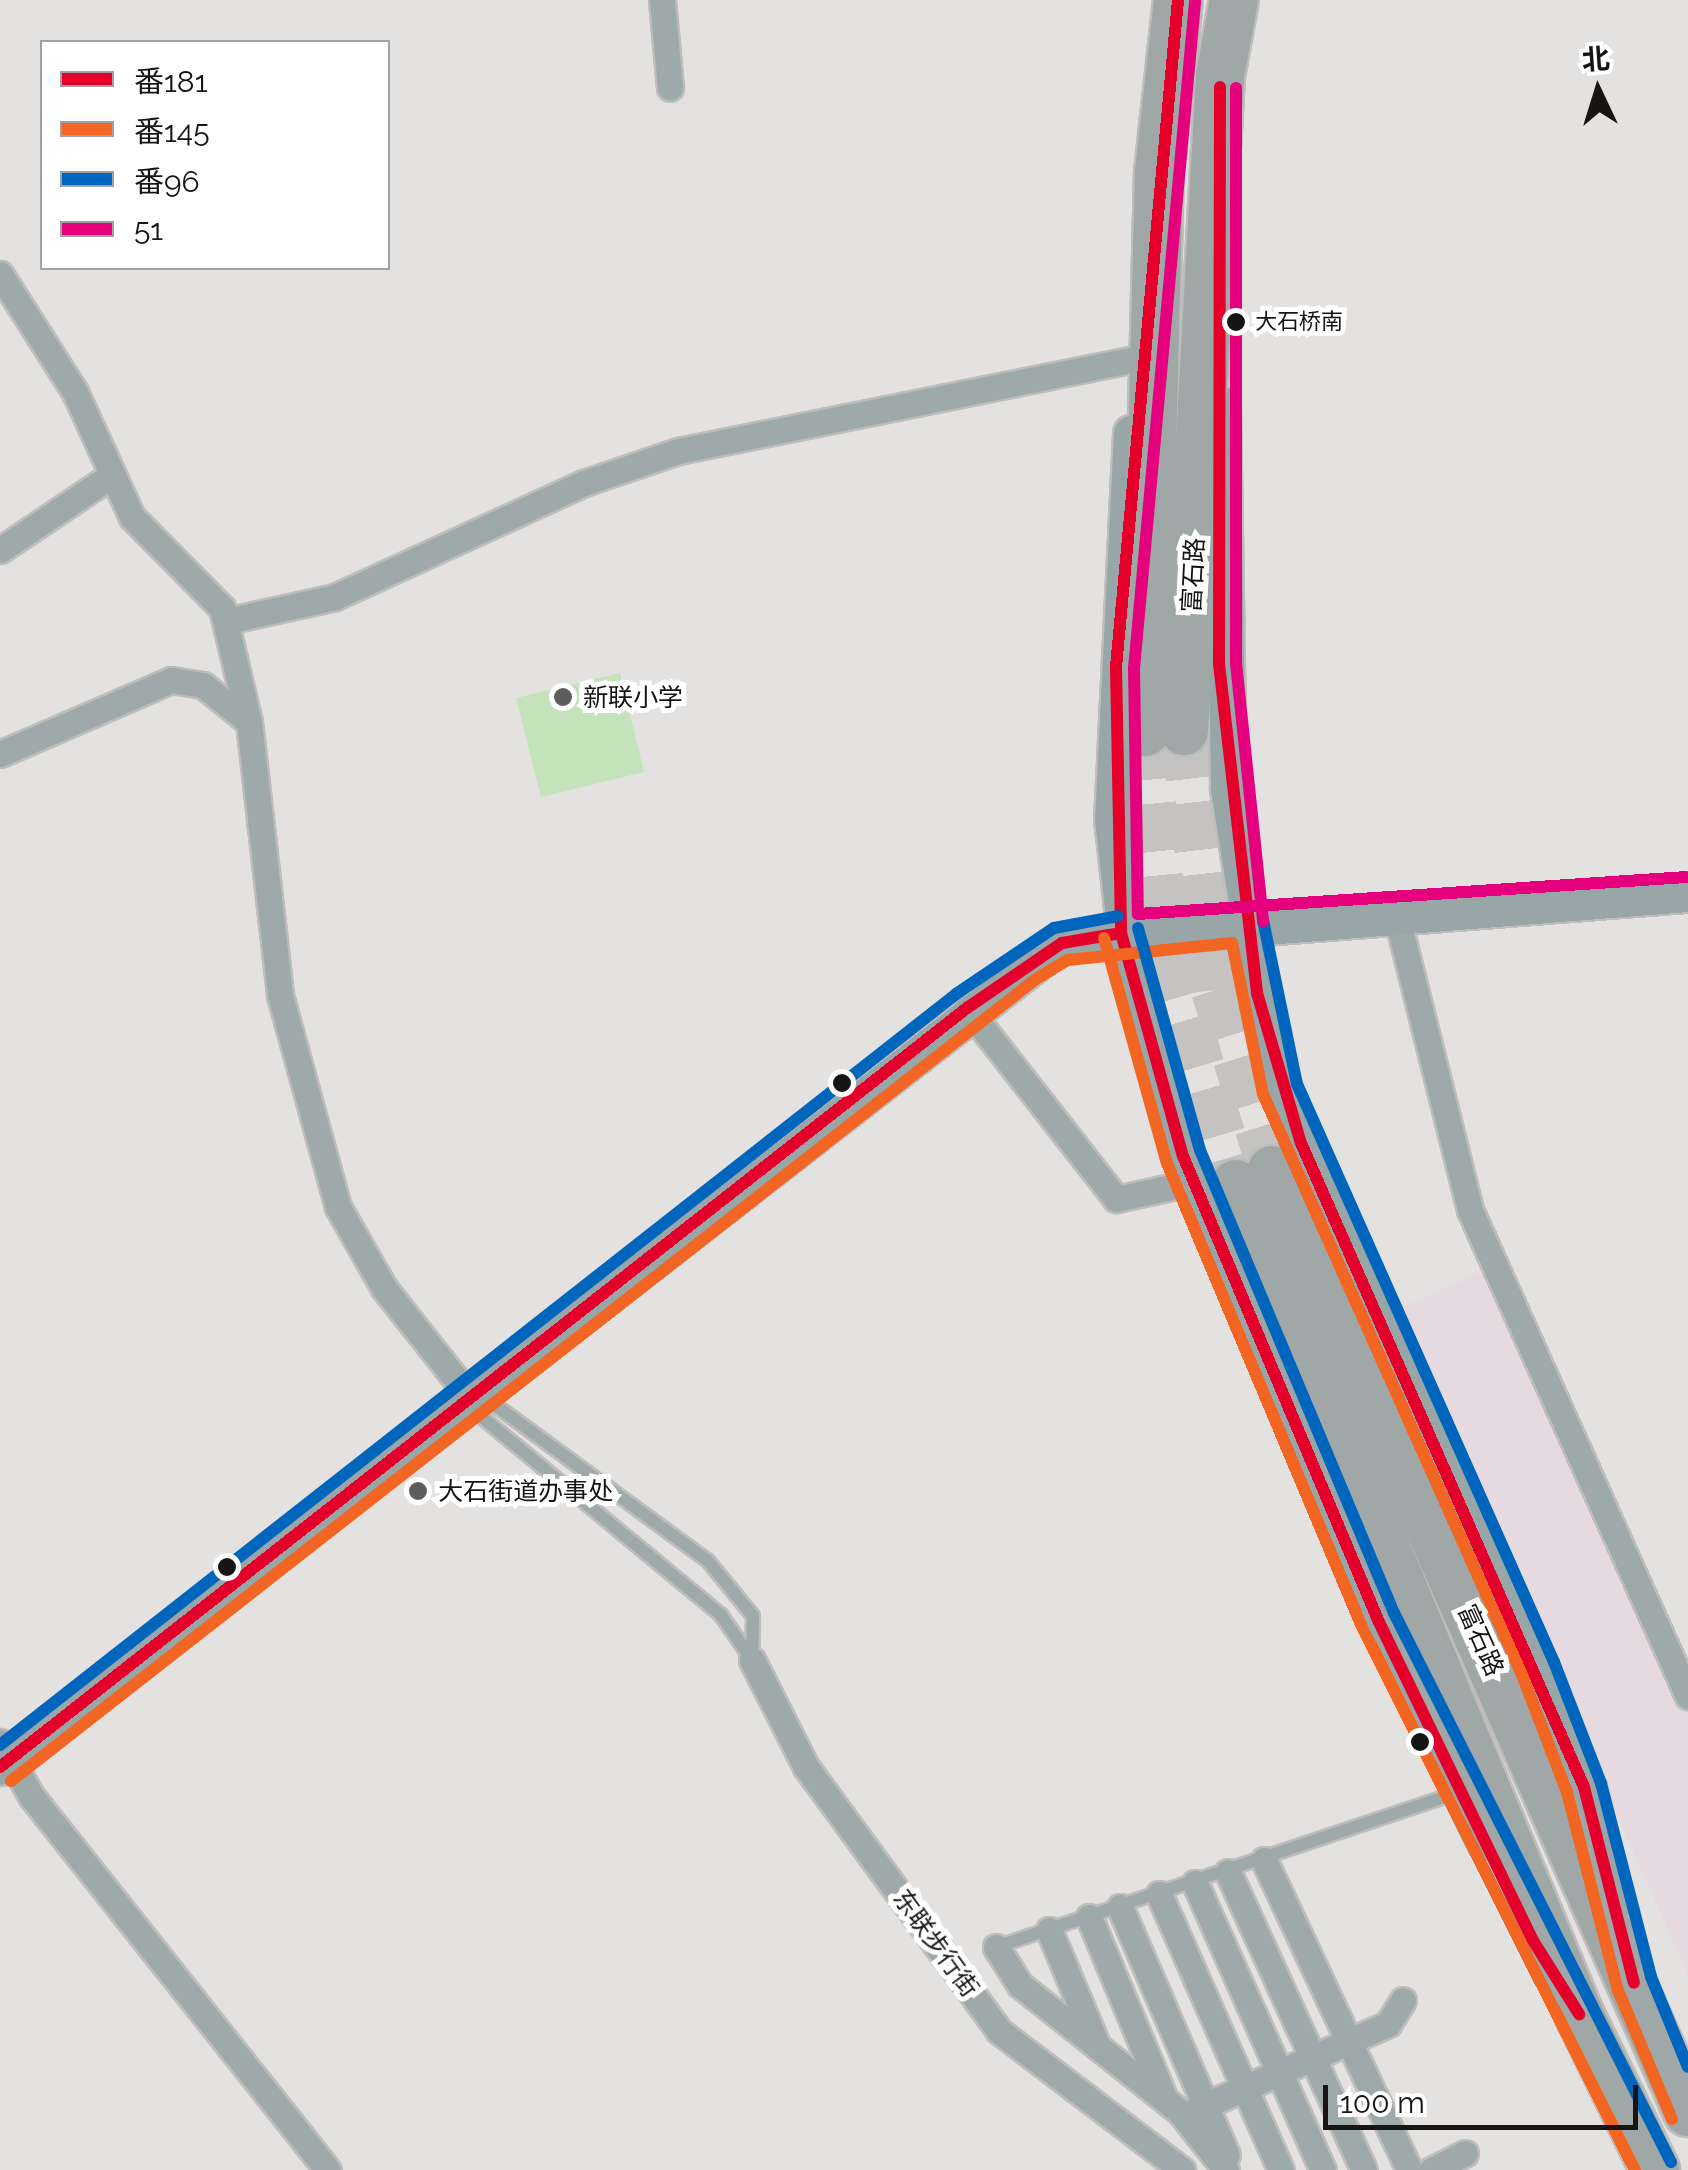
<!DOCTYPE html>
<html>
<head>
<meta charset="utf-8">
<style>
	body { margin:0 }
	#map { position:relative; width:1688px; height:2170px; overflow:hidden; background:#e4e2e0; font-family:Raleway,"Noto Sans SC",sans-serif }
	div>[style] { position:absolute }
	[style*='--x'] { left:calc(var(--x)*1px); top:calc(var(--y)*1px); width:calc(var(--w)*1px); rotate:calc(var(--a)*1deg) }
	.commercial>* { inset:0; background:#e6d9df }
	.green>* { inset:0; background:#c4e3bb }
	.highway-tunnel>* { height:48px; margin-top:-24px; transform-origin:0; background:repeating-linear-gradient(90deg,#c5c3c1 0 48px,transparent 0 72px) }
	.roads { filter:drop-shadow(2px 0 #bebdbc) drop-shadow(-2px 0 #bebdbc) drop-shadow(0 2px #bebdbc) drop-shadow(0 -2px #bebdbc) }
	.lane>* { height:12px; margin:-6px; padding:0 6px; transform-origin:6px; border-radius:6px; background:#9daaa9 }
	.street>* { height:25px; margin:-12.5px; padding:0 12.5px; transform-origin:12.5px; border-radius:12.5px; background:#9daaa9 }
	.secondary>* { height:35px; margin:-17.5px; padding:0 17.5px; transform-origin:17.5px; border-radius:17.5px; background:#98a6a7 }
	.highway>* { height:48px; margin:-24px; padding:0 24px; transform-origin:24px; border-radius:24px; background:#a0a8a7 }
	.bus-1>* { height:12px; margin:-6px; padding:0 6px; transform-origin:6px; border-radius:6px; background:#e4002b }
	.bus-2>* { height:12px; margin:-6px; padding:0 6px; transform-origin:6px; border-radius:6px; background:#f26522 }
	.bus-3>* { height:12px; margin:-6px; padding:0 6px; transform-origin:6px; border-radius:6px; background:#0065bd }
	.bus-4>* { height:12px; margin:-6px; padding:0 6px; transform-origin:6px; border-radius:6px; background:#e5007d }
	.dots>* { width:28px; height:28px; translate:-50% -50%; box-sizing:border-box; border:5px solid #fff; border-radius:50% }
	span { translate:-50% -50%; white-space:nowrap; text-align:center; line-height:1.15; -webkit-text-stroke:10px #fff; paint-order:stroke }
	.bus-label { font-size:22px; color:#171514 }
	.left { translate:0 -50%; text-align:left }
	.street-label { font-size:25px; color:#171514 }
	.poi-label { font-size:25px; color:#171514 }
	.legend { position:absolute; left:40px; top:40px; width:350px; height:230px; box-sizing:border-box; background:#fff; border:2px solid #a2a1a1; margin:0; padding:12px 18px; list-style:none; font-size:30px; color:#171514 }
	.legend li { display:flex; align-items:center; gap:20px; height:50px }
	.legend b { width:50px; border:2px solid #a2a1a1 }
	.north { position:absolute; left:1548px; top:40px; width:100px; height:100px; -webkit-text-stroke:8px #fff; paint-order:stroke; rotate:356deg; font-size:28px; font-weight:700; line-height:40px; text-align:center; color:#171514 }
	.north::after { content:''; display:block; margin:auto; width:35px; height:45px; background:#171514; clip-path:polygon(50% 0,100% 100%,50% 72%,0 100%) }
	.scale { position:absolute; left:1323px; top:2085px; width:315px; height:45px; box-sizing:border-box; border:5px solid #171514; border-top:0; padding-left:12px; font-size:30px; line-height:35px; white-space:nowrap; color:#171514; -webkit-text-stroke:8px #fff; paint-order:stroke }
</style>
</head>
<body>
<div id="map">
	<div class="commercial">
		<i style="clip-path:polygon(1482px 1271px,1688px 1699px,1688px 1974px,1391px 1312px)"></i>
	</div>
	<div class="green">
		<i style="clip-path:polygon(620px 673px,644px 772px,541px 797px,516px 698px)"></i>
	</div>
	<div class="highway-tunnel">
		<i style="--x:1184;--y:731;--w:261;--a:83.2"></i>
		<i style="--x:1215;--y:990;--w:189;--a:72.4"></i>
		<i style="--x:1145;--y:732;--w:220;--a:84.5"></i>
		<i style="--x:1166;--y:951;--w:243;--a:73.3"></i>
	</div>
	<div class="roads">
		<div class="lane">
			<i style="--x:484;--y:1397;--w:278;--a:36.2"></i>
			<i style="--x:708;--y:1561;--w:71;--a:50.7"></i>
			<i style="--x:753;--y:1616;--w:44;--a:91.3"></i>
			<i style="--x:467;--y:1405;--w:330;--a:39.6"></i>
			<i style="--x:721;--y:1615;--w:55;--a:55.4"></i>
			<i style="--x:996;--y:1947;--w:487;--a:-18.5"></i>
		</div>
		<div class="street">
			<i style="--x:662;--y:0;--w:88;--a:84.8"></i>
			<i style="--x:0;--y:274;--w:140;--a:57.6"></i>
			<i style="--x:75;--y:392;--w:137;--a:65.5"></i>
			<i style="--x:132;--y:517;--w:128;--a:45.3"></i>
			<i style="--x:222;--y:608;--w:117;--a:76.7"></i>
			<i style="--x:249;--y:722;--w:275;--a:83.5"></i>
			<i style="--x:280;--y:995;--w:220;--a:74.7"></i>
			<i style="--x:338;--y:1207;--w:93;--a:60.4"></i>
			<i style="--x:384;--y:1288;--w:139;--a:51.7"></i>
			<i style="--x:0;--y:550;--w:135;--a:-33.8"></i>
			<i style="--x:226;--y:621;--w:112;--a:-12.4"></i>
			<i style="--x:335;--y:597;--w:274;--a:-24.6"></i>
			<i style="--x:584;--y:483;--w:99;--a:-18.8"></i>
			<i style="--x:678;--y:451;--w:470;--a:-11.4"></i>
			<i style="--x:0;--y:754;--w:186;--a:-23.4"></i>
			<i style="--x:171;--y:680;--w:32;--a:9"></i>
			<i style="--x:203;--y:685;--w:59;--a:38.8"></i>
			<i style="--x:1396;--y:913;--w:306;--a:76"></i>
			<i style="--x:1470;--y:1210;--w:533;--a:65.84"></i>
			<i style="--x:967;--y:1008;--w:242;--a:52"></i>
			<i style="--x:1116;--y:1199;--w:80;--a:-12.3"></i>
			<i style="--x:752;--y:1660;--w:120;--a:63.2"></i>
			<i style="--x:806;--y:1767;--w:327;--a:53.8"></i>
			<i style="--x:999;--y:2031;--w:230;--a:37.2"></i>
			<i style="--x:0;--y:1742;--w:64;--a:59.8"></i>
			<i style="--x:32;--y:1797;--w:476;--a:51.6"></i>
			<i style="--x:1264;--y:1860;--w:342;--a:64.9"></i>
			<i style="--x:1228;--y:1872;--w:328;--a:65.5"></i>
			<i style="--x:1195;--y:1883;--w:314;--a:66"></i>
			<i style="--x:1159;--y:1894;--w:302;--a:66.2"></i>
			<i style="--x:1120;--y:1907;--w:270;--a:66.7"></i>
			<i style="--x:1089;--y:1917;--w:198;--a:67.4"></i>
			<i style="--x:1049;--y:1930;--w:125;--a:67.3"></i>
			<i style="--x:996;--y:1947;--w:45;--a:57.7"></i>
			<i style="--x:1020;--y:1985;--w:204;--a:38.4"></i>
			<i style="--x:1180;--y:2112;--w:74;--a:51.6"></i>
			<i style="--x:1195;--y:2110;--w:211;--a:-24"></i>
			<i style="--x:1388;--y:2024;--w:28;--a:-58"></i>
			<i style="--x:1432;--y:2170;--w:37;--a:-27"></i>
		</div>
		<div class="secondary">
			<i style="--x:1222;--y:404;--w:385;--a:89.1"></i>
			<i style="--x:1228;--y:789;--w:270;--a:80.9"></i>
			<i style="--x:1271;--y:1056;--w:92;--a:71"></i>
			<i style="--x:1301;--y:1143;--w:576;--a:65.7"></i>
			<i style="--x:1538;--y:1668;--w:128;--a:68.9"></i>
			<i style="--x:1584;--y:1787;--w:121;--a:75.6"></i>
			<i style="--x:1131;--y:433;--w:385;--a:92.8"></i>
			<i style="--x:1112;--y:818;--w:161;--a:83.6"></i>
			<i style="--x:1130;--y:978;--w:186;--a:73.4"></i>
			<i style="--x:1183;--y:1156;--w:503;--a:67.2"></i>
			<i style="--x:1378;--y:1620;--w:246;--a:64.3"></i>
			<i style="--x:0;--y:1767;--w:1344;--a:-37.81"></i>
			<i style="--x:1062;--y:943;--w:628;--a:-4.48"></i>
		</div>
		<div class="highway">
			<i style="--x:1184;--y:731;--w:656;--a:-86.85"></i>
			<i style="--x:1220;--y:76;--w:77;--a:-79.6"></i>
			<i style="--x:1145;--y:732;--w:560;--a:-88.57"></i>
			<i style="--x:1159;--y:172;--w:173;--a:-83.7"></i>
			<i style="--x:1272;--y:1170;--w:1030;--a:66.17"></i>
			<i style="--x:1236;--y:1184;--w:898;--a:67.55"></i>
			<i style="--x:1579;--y:2014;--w:174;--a:64"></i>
		</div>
	</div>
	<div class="bus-1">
		<i style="--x:1178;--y:0;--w:670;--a:95.31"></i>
		<i style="--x:1116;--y:667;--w:266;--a:88.9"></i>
		<i style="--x:1121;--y:933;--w:231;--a:74.5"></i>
		<i style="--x:1183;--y:1156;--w:503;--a:67.2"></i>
		<i style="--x:1378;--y:1620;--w:354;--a:64.2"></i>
		<i style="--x:1532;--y:1939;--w:89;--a:57.9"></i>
		<i style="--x:1220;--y:87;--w:577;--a:90.1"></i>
		<i style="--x:1219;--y:664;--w:331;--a:83.4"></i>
		<i style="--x:1257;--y:993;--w:156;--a:73.7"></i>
		<i style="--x:1301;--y:1143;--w:703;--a:66.28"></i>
		<i style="--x:1584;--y:1787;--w:202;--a:75.7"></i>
		<i style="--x:0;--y:1767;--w:1229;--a:-38.13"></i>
		<i style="--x:967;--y:1008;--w:115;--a:-34.4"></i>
		<i style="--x:1062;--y:943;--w:60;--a:-9.6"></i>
	</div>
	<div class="bus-2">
		<i style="--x:1104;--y:938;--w:234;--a:74.4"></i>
		<i style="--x:1167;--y:1163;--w:503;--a:67.2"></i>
		<i style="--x:1362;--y:1627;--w:608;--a:63.31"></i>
		<i style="--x:11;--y:1781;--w:1301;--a:-38.04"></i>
		<i style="--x:1036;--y:979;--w:37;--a:-31"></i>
		<i style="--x:1068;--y:960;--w:165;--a:-5.9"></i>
		<i style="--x:1232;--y:943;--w:154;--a:78.4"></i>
		<i style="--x:1263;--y:1094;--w:636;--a:65.97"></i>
		<i style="--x:1522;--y:1675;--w:125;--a:69"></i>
		<i style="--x:1567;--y:1792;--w:204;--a:75.6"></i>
		<i style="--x:1618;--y:1990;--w:140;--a:67.3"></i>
	</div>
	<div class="bus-3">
		<i style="--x:1263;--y:920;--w:167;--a:78.3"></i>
		<i style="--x:1297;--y:1084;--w:633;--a:66.03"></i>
		<i style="--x:1554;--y:1662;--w:130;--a:68.8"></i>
		<i style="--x:1601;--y:1783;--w:200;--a:75.5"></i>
		<i style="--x:1651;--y:1977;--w:97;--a:67.7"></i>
		<i style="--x:1138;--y:928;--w:230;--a:74.4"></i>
		<i style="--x:1200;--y:1150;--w:502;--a:67.27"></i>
		<i style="--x:1394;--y:1613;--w:615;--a:63.23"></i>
		<i style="--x:0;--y:1745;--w:1216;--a:-38.15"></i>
		<i style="--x:956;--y:994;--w:118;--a:-34"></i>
		<i style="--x:1054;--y:928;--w:65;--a:-10.6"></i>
	</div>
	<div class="bus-4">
		<i style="--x:1195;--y:2;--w:669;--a:95.23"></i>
		<i style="--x:1134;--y:668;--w:246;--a:89.1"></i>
		<i style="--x:1138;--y:914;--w:550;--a:-3.86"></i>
		<i style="--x:1236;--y:88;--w:575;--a:90"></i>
		<i style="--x:1236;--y:663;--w:260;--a:84"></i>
	</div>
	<div class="dots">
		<i style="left:1236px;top:322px;background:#171514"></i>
		<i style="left:563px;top:697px;background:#5f5d5b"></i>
		<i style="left:842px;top:1083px;background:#171514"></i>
		<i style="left:418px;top:1491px;background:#5f5d5b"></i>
		<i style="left:227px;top:1567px;background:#171514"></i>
		<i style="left:1420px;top:1742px;background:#171514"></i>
	</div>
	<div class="bus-label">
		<span class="left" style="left:1255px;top:322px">大石桥南</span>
	</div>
	<div class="street-label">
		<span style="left:1193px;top:575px;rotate:-87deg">富石路</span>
		<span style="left:1481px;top:1640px;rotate:66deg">富石路</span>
		<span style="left:936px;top:1943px;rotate:54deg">东联步行街</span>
	</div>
	<div class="poi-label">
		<span class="left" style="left:583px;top:697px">新联小学</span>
		<span class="left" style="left:438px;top:1491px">大石街道办事处</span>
	</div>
	<ul class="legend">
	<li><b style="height:12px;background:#e4002b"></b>番181</li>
	<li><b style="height:12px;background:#f26522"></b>番145</li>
	<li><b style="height:12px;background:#0065bd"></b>番96</li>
	<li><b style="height:12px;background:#e5007d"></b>51</li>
	</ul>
	<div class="north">北</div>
	<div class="scale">100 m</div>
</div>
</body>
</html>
